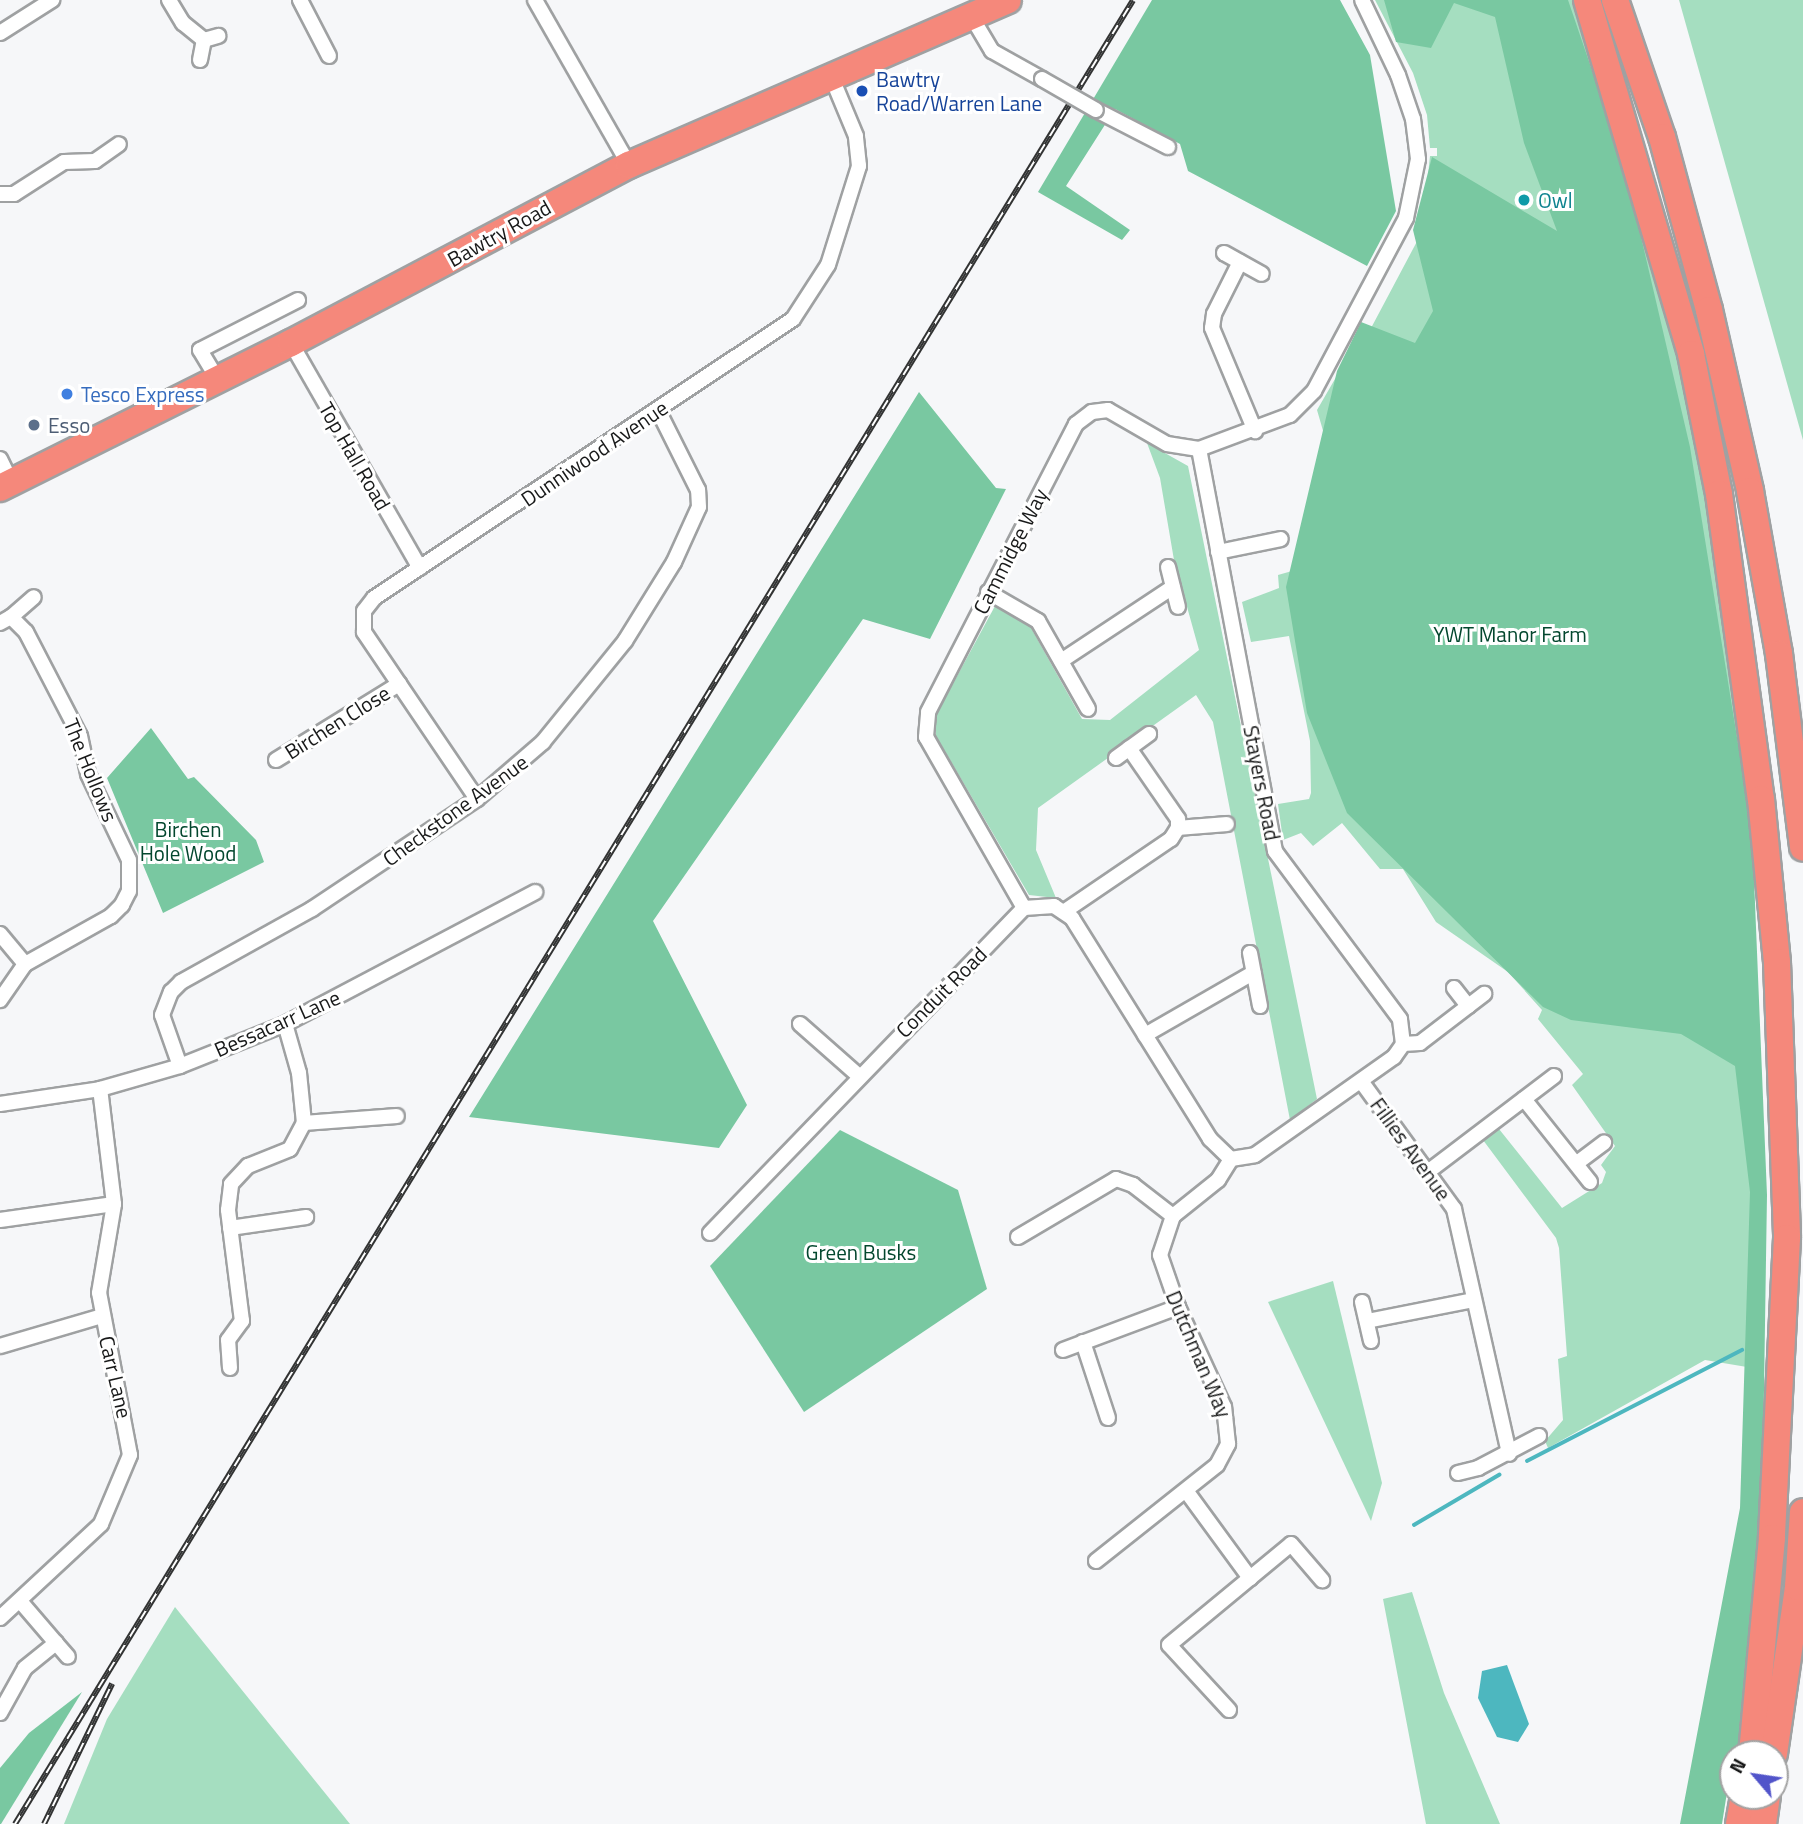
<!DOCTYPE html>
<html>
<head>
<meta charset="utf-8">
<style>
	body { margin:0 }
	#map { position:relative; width:1803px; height:1824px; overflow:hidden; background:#f6f7f9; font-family:"Titillium Web",sans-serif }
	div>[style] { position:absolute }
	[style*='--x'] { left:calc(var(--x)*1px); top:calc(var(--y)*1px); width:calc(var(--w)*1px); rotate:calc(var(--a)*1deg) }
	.green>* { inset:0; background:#a5dec0 }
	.forest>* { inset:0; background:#79c8a1 }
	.water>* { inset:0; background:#4db7bf }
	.stream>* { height:3.5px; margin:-1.75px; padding:0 1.75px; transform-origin:1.75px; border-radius:1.75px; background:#4db7bf }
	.roads { filter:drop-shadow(2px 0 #9fa1a2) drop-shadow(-2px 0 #9fa1a2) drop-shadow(0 2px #9fa1a2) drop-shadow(0 -2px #9fa1a2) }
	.street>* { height:14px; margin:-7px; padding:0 7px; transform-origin:7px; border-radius:7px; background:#fff }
	.highway>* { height:26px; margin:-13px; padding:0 13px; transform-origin:13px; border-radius:13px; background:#f5887b }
	.rail>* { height:6px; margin-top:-3px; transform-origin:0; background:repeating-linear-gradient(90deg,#fff 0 10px,#323333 0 20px); box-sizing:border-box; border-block:2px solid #323333 }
	.bridges { filter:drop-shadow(2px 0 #9fa1a2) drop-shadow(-2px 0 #9fa1a2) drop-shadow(0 2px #9fa1a2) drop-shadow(0 -2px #9fa1a2) }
	.street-bridge>* { height:14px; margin:-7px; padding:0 7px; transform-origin:7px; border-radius:7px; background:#fff }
	.dots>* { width:19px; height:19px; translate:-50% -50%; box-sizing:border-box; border:4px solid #fff; border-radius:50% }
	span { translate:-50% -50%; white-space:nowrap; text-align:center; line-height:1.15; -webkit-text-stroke:6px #fff; paint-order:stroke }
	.transit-label { font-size:21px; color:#164399 }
	.left { translate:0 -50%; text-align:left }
	.culture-label { font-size:21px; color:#0d838f }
	.street-label { font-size:21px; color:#181919 }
	.shop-label { font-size:21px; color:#366cbe }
	.service-label { font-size:21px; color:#4e5e75 }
	.park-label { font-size:21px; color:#03472e }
	.north { position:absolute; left:1719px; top:1740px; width:70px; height:70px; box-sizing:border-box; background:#fff; border:2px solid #a3a3a3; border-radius:50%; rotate:299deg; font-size:19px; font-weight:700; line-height:28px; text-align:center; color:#181919 }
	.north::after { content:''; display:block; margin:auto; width:24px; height:32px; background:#5154ca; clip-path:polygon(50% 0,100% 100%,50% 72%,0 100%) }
</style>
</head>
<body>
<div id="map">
	<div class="green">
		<i style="clip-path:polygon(1375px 0,1580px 0,1646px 220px,1691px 415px,1718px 560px,1747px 775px,1757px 1011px,1747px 1367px,1705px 1360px,1548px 1448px,1545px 1441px,1563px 1420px,1558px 1359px,1567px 1356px,1559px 1248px,1556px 1238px,1483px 1140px,1499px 1129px,1562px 1208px,1602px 1183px,1606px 1172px,1601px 1165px,1615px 1146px,1572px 1085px,1583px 1074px,1538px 1019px,1542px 1010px,1508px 972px,1436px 922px,1403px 869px,1380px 869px,1342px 823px,1313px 846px,1301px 833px,1283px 840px,1278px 804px,1309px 799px,1311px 793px,1310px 741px,1289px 636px,1251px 642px,1242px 602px,1279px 588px,1278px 575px,1292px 571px,1326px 441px,1317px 410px,1357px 341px,1370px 330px,1422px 232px,1430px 156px,1437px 156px,1437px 148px,1430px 148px,1427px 115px,1413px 73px)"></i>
		<i style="clip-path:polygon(1679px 0,1803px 0,1803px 440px)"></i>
		<i style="clip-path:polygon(1147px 443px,1188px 466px,1317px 1099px,1290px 1120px,1213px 722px,1196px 695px,1038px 808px,1036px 850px,1056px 898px,1029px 895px,936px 736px,936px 715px,995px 606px,1030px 626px,1082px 719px,1110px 720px,1199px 650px,1174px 560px,1160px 478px)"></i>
		<i style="clip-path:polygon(1333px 1281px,1382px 1483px,1371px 1521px,1268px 1302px)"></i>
		<i style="clip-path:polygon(1412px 1592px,1444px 1693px,1500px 1824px,1426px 1824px,1383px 1599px)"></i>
		<i style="clip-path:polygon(175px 1607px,350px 1824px,64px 1824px,107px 1719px)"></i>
	</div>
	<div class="forest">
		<i style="clip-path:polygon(1152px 0,1340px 0,1370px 55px,1396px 211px,1367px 266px,1188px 171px,1180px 144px,1115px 109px,1066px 186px,1130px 230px,1122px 240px,1038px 192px)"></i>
		<i style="clip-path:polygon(1384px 0,1568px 0,1624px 164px,1690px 447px,1752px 830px,1767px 1195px,1762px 1519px,1737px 1754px,1733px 1754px,1722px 1824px,1680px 1824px,1740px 1508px,1750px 1192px,1735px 1066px,1681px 1034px,1571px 1020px,1543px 1007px,1347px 813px,1307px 713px,1286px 587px,1337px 371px,1361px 322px,1415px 343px,1433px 311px,1413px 230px,1432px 157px,1557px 231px,1524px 143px,1495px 17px,1454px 3px,1431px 48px,1396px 42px)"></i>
		<i style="clip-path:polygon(919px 392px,996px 488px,1006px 489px,930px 639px,863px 619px,653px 921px,747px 1105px,719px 1148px,469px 1117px)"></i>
		<i style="clip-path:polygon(151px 728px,188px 779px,194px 777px,256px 840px,264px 862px,163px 913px,107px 778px)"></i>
		<i style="clip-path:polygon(840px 1130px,958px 1190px,987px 1289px,804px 1412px,710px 1266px)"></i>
		<i style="clip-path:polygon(82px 1692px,1px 1824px,0 1824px,0 1768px,29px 1733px)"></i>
	</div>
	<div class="water">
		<i style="clip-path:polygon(1507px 1665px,1529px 1724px,1518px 1742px,1497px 1737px,1478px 1698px,1482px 1671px)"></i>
	</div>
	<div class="stream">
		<i style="--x:1527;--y:1461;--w:242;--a:-27.3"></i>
		<i style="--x:1414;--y:1525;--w:99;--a:-30.5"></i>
	</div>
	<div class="roads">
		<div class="street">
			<i style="--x:169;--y:0;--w:27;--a:59"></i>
			<i style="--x:183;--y:23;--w:27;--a:39"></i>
			<i style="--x:300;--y:0;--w:63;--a:62.6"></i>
			<i style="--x:535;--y:0;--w:190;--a:60.3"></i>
			<i style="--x:970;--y:14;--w:43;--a:59.3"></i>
			<i style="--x:992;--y:51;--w:57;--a:29.2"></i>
			<i style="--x:0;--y:33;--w:62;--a:-32.4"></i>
			<i style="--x:200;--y:60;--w:20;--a:-79"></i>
			<i style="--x:204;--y:40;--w:15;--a:-16"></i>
			<i style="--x:1096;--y:110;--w:81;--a:27.2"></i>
			<i style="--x:0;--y:194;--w:14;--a:0"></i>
			<i style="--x:14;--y:194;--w:59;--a:-32.6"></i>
			<i style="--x:64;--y:162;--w:31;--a:-2"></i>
			<i style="--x:95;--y:161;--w:29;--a:-35"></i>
			<i style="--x:1224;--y:253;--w:43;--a:28.9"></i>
			<i style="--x:1240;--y:262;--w:58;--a:116.6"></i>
			<i style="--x:1214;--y:314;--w:14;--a:98"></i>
			<i style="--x:1212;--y:328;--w:112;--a:67.3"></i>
			<i style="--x:291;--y:343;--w:259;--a:60.2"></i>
			<i style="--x:218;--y:380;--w:35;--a:-121"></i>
			<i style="--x:200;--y:350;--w:110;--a:-27"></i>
			<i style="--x:0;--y:459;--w:25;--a:64"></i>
			<i style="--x:1218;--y:552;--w:64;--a:-11.7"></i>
			<i style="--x:1168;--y:567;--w:41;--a:76"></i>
			<i style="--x:988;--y:592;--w:58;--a:30.1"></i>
			<i style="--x:1038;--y:621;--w:101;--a:60.4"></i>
			<i style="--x:11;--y:617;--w:30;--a:-41"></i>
			<i style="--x:0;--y:623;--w:13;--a:-29"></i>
			<i style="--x:11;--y:617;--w:21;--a:45"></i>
			<i style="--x:26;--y:632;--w:117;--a:62.6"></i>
			<i style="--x:80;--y:736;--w:39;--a:78"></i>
			<i style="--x:88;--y:774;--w:95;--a:64.5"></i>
			<i style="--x:129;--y:860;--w:31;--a:90"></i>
			<i style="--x:129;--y:891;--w:16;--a:117"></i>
			<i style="--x:122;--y:905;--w:16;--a:135"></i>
			<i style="--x:111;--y:916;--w:98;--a:150.8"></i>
			<i style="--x:25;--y:964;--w:44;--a:124.8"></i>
			<i style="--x:1061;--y:661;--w:134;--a:-33.5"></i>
			<i style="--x:1116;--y:758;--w:41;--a:-36"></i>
			<i style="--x:276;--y:760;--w:145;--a:-31.7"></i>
			<i style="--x:477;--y:799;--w:202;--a:-124.1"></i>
			<i style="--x:364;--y:632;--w:21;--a:-90"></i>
			<i style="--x:364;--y:611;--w:16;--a:-52"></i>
			<i style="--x:374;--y:598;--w:503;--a:-33.66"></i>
			<i style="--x:793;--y:319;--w:64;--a:-57.1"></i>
			<i style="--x:828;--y:265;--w:104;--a:-72.6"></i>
			<i style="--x:859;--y:166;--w:30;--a:-96"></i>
			<i style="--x:856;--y:136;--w:65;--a:-112.6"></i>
			<i style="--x:1178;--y:828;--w:49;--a:-4.7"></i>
			<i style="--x:1024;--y:908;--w:197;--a:-119.8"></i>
			<i style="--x:926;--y:737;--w:25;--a:-85"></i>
			<i style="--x:928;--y:712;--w:324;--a:-62.8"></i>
			<i style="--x:1076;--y:424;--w:20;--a:-37"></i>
			<i style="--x:1092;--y:412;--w:16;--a:-7"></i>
			<i style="--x:1108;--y:410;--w:68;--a:30"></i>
			<i style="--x:1167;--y:444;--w:32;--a:9"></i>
			<i style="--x:1199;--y:449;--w:97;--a:-20.5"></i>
			<i style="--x:1290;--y:415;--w:34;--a:-45"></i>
			<i style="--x:1314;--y:391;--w:196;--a:-62"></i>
			<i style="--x:1406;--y:218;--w:60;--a:-78.5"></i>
			<i style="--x:1418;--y:159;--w:40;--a:-97.1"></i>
			<i style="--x:1413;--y:119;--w:46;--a:-108.8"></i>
			<i style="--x:1398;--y:75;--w:83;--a:-115.6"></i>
			<i style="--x:1024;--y:908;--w:30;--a:-4"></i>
			<i style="--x:1054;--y:906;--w:22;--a:34"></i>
			<i style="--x:1072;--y:918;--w:261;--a:58"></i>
			<i style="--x:1210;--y:1139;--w:29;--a:44"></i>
			<i style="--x:1231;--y:1159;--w:24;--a:-9"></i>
			<i style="--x:1255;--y:1155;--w:170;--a:-35.2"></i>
			<i style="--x:1394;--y:1057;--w:16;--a:-55"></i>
			<i style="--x:1403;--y:1044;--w:25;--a:-97"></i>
			<i style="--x:1400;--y:1019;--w:209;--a:-126.7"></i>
			<i style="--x:1275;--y:851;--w:409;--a:-100.7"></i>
			<i style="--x:1065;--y:911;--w:128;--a:-34.2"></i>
			<i style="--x:1171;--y:839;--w:13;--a:-58"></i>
			<i style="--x:1178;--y:828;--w:9;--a:-90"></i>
			<i style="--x:1178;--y:819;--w:86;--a:-124.6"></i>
			<i style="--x:0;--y:934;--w:39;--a:50"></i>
			<i style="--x:1250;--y:953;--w:54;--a:79.3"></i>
			<i style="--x:1454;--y:988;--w:23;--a:52"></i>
			<i style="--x:800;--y:1024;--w:79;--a:41.4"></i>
			<i style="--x:1145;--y:1035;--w:125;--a:-29.9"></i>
			<i style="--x:1403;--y:1044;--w:17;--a:-3"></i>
			<i style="--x:1420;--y:1043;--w:81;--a:-37.4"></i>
			<i style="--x:180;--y:1066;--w:54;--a:-109.4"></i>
			<i style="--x:162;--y:1015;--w:25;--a:-69"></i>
			<i style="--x:171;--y:992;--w:14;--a:-45"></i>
			<i style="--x:181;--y:982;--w:150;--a:-29.1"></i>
			<i style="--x:312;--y:909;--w:198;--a:-33.7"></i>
			<i style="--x:477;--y:799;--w:87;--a:-40.8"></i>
			<i style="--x:543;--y:742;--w:130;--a:-50.9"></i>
			<i style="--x:625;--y:641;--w:93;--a:-58.2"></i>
			<i style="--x:674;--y:562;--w:60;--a:-65.6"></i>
			<i style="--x:699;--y:507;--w:17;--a:-93"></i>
			<i style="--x:698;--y:490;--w:89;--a:-116.6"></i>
			<i style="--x:1361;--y:1081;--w:158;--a:54"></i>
			<i style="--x:1454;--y:1209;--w:251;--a:77.3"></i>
			<i style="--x:1524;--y:1099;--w:106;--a:51.5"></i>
			<i style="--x:0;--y:1104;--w:101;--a:-8.5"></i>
			<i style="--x:100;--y:1089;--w:83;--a:-16"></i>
			<i style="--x:180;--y:1066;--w:113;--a:-21.8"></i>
			<i style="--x:285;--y:1024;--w:283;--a:-27.8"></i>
			<i style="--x:304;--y:1123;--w:93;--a:-4.3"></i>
			<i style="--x:1577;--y:1163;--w:34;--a:-37"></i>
			<i style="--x:1429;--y:1171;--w:157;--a:-37.2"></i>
			<i style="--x:0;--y:1220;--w:115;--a:-8"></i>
			<i style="--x:230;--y:1228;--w:77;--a:-8.2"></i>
			<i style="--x:710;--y:1233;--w:452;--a:-46"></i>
			<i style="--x:1018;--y:1237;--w:114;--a:-30.6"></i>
			<i style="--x:1116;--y:1179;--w:18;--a:19"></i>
			<i style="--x:1133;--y:1185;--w:51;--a:37.8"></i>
			<i style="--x:1362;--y:1302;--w:40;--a:77"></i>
			<i style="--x:1367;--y:1321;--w:108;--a:-11.2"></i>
			<i style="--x:1083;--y:1342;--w:80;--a:71.8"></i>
			<i style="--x:0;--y:1346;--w:106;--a:-16.4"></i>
			<i style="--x:1063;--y:1350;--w:123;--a:-20.5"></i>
			<i style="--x:230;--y:1368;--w:28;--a:-94"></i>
			<i style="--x:228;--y:1340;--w:24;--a:-54"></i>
			<i style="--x:242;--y:1321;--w:112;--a:-97.2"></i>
			<i style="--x:228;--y:1210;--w:26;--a:-83"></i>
			<i style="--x:231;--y:1184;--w:25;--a:-47"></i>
			<i style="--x:248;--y:1166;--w:45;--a:-22"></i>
			<i style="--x:290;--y:1149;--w:30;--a:-62"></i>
			<i style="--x:304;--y:1123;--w:50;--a:-95.7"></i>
			<i style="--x:299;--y:1073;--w:51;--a:-105.9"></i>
			<i style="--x:1458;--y:1473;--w:21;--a:-14"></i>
			<i style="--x:1478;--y:1468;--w:69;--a:-27.7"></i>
			<i style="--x:1187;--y:1492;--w:107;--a:53.8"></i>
			<i style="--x:1096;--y:1561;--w:154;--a:-38.4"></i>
			<i style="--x:1217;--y:1465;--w:24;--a:-62"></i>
			<i style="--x:1228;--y:1444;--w:37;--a:-96"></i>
			<i style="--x:1224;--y:1407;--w:110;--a:-114.7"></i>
			<i style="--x:1178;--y:1307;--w:55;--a:-109.1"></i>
			<i style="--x:1160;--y:1255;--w:41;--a:-71.6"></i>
			<i style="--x:1173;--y:1216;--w:58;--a:-38.7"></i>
			<i style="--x:1218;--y:1180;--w:25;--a:-58"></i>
			<i style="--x:0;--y:1618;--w:138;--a:-42.9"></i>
			<i style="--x:101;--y:1524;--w:75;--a:-67.2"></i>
			<i style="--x:130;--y:1455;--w:165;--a:-100.8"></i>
			<i style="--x:99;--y:1293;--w:90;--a:-80.4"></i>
			<i style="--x:114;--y:1204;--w:116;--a:-96.9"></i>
			<i style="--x:56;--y:1643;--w:18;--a:49"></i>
			<i style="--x:1229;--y:1710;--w:88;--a:-132.7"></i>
			<i style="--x:1169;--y:1645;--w:158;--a:-39.6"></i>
			<i style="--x:1291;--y:1544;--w:48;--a:49.3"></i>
			<i style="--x:0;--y:1713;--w:51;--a:-60.9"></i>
			<i style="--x:25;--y:1668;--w:40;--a:-39"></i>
			<i style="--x:56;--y:1643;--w:55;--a:-130.6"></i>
		</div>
		<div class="highway">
			<i style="--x:1587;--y:0;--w:369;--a:73.6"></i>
			<i style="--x:1691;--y:354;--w:143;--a:78.7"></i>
			<i style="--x:1719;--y:494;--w:308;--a:82.2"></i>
			<i style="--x:1761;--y:799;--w:164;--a:84.4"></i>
			<i style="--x:1777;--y:962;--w:276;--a:87.9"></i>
			<i style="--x:1787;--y:1238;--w:300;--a:92.9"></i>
			<i style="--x:1772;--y:1538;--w:217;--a:95.3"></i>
			<i style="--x:1615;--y:0;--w:145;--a:71.1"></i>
			<i style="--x:1662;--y:137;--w:179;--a:74.8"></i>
			<i style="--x:1709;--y:310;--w:186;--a:77.2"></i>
			<i style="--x:1750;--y:491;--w:166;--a:79.9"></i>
			<i style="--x:1779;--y:654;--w:195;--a:82.9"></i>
			<i style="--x:0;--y:488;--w:325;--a:-26.5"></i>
			<i style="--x:291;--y:343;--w:382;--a:-27.8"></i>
			<i style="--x:629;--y:165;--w:413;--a:-23.5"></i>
			<i style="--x:1774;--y:1754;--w:169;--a:-81.8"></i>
			<i style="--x:1798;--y:1587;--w:75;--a:-86.2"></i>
			<i style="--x:1739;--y:1824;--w:28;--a:-80"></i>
			<i style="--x:1763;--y:1824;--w:28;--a:-82"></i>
		</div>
	</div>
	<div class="rail">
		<i style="--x:15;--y:1824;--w:2139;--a:-58.49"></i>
		<i style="--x:44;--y:1824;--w:156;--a:-64.1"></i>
	</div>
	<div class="bridges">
		<div class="street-bridge">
			<i style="--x:1042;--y:79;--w:62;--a:29.9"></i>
		</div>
	</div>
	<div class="dots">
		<i style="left:862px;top:91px;background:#1a4fb4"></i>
		<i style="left:1524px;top:200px;background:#0f9aa8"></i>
		<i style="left:67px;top:394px;background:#3f7fe0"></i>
		<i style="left:34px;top:425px;background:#5c6f8a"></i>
	</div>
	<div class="transit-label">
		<span class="left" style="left:876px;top:91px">Bawtry<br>Road/Warren Lane</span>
	</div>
	<div class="culture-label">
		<span class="left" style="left:1538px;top:200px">Owl</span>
	</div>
	<div class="street-label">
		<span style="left:499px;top:233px;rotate:-29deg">Bawtry Road</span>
		<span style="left:594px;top:453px;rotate:-34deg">Dunniwood Avenue</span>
		<span style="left:355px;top:456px;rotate:60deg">Top Hall Road</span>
		<span style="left:1010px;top:551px;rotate:-63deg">Cammidge Way</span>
		<span style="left:337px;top:722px;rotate:-32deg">Birchen Close</span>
		<span style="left:91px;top:770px;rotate:68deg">The Hollows</span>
		<span style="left:1262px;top:783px;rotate:79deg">Stayers Road</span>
		<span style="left:455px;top:810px;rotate:-36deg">Checkstone Avenue</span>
		<span style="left:941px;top:992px;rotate:-45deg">Conduit Road</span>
		<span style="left:277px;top:1023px;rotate:-24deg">Bessacarr Lane</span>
		<span style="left:1411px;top:1149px;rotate:54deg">Fillies Avenue</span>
		<span style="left:1199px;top:1354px;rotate:67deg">Dutchman Way</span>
		<span style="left:116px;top:1377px;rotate:77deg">Carr Lane</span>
	</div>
	<div class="shop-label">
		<span class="left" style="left:81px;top:394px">Tesco Express</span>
	</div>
	<div class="service-label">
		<span class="left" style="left:48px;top:425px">Esso</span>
	</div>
	<div class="park-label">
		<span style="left:1510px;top:634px">YWT Manor Farm</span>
		<span style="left:188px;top:841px">Birchen<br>Hole Wood</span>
		<span style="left:861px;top:1252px">Green Busks</span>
	</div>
	<div class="north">N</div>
</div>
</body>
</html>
